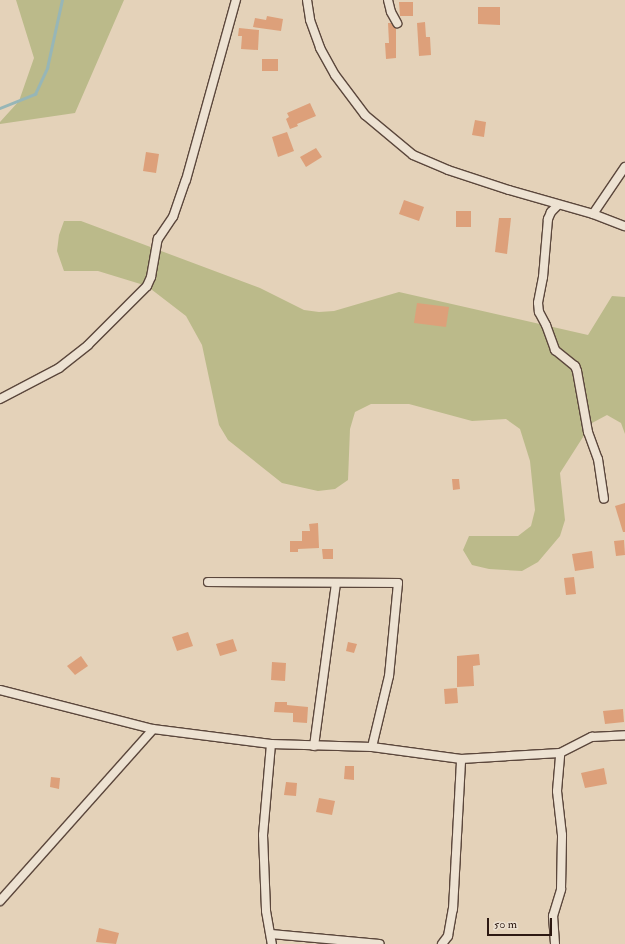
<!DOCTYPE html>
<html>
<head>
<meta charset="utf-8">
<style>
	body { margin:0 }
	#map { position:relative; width:625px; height:944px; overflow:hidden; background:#e4d2b9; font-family:"IM FELL Double Pica",serif }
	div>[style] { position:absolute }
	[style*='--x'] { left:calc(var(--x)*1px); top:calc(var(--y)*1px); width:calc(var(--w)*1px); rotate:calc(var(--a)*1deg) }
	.green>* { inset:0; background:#bbba8a }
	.stream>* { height:2.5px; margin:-1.25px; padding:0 1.25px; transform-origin:1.25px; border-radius:1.25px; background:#97b6b7 }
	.building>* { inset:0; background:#dda07a }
	.roads { filter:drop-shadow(1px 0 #5b473c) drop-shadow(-1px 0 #5b473c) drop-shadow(0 1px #5b473c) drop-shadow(0 -1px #5b473c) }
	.minor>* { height:8px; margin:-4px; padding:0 4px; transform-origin:4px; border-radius:4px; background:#ede2d2 }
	span { translate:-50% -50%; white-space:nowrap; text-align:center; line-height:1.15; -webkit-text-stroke:3px #ede2d2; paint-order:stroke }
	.scale { position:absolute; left:487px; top:918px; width:65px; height:18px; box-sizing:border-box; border:2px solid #2d1912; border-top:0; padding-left:5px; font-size:12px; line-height:14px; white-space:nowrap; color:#2d1912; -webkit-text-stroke:3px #ede2d2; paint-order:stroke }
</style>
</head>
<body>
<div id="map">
	<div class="green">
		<i style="clip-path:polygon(16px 0,124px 0,75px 113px,0 124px,0 122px,19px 101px,34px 58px)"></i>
		<i style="clip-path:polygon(64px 221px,81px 221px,260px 288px,304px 310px,319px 312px,334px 311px,399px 292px,588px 335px,612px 296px,625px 297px,625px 434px,621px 423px,607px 415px,592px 423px,560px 473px,565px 520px,560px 536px,538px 562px,522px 571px,489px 569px,472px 565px,463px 550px,469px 536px,518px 536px,531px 526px,535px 510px,530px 461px,520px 429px,506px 419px,472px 421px,409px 404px,371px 404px,355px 412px,350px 429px,348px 480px,335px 489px,318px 491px,282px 483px,228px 440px,219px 425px,202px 345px,186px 316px,147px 286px,98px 271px,64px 271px,57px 251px,59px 235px)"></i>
	</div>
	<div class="stream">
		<i style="--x:0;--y:108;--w:38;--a:-22"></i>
		<i style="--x:35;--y:94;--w:29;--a:-65"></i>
		<i style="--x:47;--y:68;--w:70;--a:-77.6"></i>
	</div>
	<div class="building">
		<i style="clip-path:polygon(399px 2px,413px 2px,413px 16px,400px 16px)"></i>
		<i style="clip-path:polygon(478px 7px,500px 7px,500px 25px,478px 24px)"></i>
		<i style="clip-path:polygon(267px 16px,283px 19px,281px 31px,253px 27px,255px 18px,266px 20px)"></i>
		<i style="clip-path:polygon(425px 22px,426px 37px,430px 37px,431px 55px,419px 56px,417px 23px)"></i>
		<i style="clip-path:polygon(388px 23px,391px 23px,396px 28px,396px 58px,386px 59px,385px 43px,389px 43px)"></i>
		<i style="clip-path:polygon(239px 28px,259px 30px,258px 50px,241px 49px,242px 36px,238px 36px)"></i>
		<i style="clip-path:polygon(262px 59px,278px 59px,278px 71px,262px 71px)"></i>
		<i style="clip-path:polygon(310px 103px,316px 116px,297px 124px,298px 126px,290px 129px,286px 119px,289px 117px,287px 113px)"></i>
		<i style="clip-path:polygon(475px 120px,486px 122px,484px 137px,472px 135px)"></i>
		<i style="clip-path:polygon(287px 132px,294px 151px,278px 157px,272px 137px)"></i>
		<i style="clip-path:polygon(316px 148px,322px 157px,306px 167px,300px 157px)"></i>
		<i style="clip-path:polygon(146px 152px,159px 154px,156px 173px,143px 171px)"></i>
		<i style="clip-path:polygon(404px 200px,424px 207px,419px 221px,399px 214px)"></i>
		<i style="clip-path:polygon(456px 211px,471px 211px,471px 227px,456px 227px)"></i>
		<i style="clip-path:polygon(499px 218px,511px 218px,507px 254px,495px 252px)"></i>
		<i style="clip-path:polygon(417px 303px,449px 307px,446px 327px,414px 323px)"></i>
		<i style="clip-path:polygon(452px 479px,459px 479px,460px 489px,453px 490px)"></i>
		<i style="clip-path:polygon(625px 503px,625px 532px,623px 532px,615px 506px)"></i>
		<i style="clip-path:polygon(318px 523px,319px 548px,298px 549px,298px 552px,290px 552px,290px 541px,302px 541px,302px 531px,310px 531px,309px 524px)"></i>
		<i style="clip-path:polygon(624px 540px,625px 555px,616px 556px,614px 541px)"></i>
		<i style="clip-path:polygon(322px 549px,333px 549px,333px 559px,323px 559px)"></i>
		<i style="clip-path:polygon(592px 551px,594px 568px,575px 571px,572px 554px)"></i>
		<i style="clip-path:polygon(574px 577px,576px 594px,566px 595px,564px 578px)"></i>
		<i style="clip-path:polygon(188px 632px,193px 646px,177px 651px,172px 637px)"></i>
		<i style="clip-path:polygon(233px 639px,237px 651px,220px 656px,216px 644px)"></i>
		<i style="clip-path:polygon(348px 642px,357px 644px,354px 653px,346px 651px)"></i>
		<i style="clip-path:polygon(479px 654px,480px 665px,473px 666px,474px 686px,457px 687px,457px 656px)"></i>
		<i style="clip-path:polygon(81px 656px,88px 666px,75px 675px,67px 666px)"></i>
		<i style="clip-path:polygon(272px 662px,286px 663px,285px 681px,271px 680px)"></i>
		<i style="clip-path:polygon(457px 688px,458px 703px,445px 704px,444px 689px)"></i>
		<i style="clip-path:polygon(275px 702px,287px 702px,287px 705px,308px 707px,307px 723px,293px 722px,293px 713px,274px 712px)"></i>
		<i style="clip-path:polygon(623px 709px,624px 722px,605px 724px,603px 711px)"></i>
		<i style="clip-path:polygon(345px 766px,354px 766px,354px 780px,344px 779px)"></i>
		<i style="clip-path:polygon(604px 768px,607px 784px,585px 788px,581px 773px)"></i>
		<i style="clip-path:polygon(51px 777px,60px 778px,59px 789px,50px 787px)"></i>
		<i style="clip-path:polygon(286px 782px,297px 783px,296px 796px,284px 795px)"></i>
		<i style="clip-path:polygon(319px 798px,335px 801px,332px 815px,316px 812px)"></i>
		<i style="clip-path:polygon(99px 928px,119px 933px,116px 944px,96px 942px)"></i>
	</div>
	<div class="roads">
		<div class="minor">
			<i style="--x:307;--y:0;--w:20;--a:81"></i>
			<i style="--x:310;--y:20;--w:30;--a:70"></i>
			<i style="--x:320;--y:48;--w:31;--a:61"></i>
			<i style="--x:335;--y:75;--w:50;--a:53.1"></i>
			<i style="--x:365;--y:115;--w:62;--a:39.8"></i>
			<i style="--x:413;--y:155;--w:38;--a:23"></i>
			<i style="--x:448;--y:170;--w:64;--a:18.2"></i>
			<i style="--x:509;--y:190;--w:87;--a:15.9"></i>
			<i style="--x:593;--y:214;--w:34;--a:21"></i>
			<i style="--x:388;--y:0;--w:12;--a:76"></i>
			<i style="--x:391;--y:12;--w:13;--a:61"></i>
			<i style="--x:558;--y:205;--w:10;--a:135"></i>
			<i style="--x:551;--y:212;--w:8;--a:113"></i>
			<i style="--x:548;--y:219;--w:58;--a:94.9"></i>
			<i style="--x:543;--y:277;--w:26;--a:101"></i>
			<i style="--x:538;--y:303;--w:9;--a:84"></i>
			<i style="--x:539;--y:312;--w:15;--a:62"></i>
			<i style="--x:546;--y:325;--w:27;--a:70"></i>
			<i style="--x:555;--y:350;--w:26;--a:39"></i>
			<i style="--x:575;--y:366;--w:5;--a:68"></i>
			<i style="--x:577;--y:371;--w:62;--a:79.8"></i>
			<i style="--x:588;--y:432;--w:29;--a:70"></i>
			<i style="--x:598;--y:459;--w:40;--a:81.5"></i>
			<i style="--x:593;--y:214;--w:57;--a:-55.8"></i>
			<i style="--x:0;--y:399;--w:67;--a:-27.7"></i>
			<i style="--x:59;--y:368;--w:37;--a:-38"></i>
			<i style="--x:88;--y:345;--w:83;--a:-45"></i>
			<i style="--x:147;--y:286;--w:10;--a:-66"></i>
			<i style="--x:151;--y:277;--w:39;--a:-80"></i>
			<i style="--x:158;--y:239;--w:27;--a:-56"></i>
			<i style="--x:173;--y:217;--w:39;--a:-71"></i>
			<i style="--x:186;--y:180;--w:187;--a:-74.5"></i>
			<i style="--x:208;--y:582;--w:190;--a:0.3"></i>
			<i style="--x:398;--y:583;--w:93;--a:95.5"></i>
			<i style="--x:389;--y:676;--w:73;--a:103.5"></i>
			<i style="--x:0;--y:690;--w:158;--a:14.3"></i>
			<i style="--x:153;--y:729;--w:119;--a:7.2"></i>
			<i style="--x:271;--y:744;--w:101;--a:1.7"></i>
			<i style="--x:372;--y:747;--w:90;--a:7.7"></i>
			<i style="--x:461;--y:759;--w:99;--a:-3.5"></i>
			<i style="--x:560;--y:753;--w:36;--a:-27"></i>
			<i style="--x:592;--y:737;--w:33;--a:-3"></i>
			<i style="--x:271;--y:744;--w:91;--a:95"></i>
			<i style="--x:263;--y:835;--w:76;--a:87.7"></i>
			<i style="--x:266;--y:911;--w:34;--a:80"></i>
			<i style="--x:314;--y:746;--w:164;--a:-82.3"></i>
			<i style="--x:0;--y:901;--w:230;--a:-48.3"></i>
			<i style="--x:271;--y:934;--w:109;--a:5.2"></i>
			<i style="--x:442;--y:944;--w:10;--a:-53"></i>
			<i style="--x:448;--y:936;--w:27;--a:-80"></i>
			<i style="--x:453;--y:909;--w:150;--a:-86.9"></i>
			<i style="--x:555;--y:944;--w:28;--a:-94"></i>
			<i style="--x:553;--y:916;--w:28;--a:-73"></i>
			<i style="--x:561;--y:889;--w:54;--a:-88.9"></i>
			<i style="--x:562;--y:835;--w:44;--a:-96.5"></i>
			<i style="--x:557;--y:791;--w:38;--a:-85"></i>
		</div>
	</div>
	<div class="scale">50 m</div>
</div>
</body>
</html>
